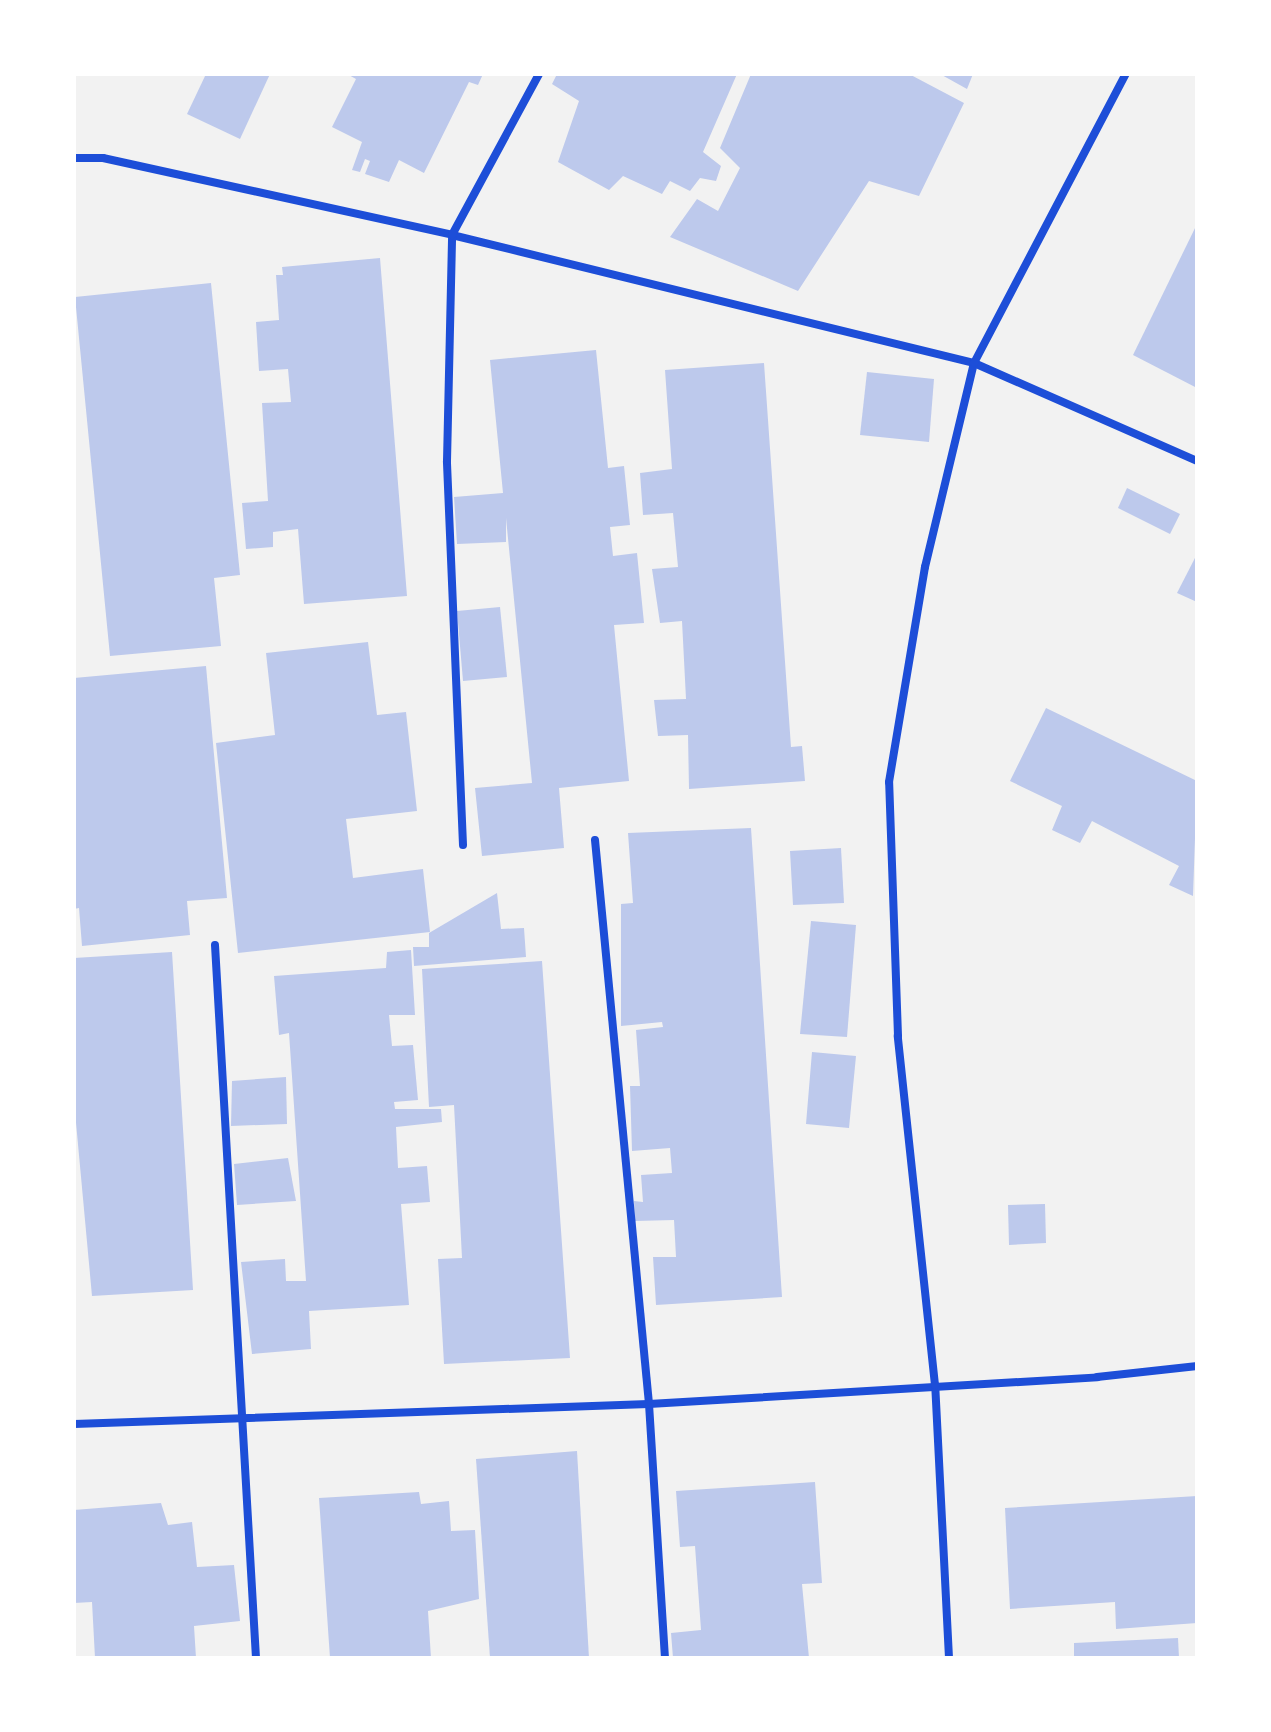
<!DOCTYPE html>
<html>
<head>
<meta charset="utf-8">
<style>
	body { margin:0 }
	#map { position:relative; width:1271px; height:1732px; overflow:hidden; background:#f2f2f2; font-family:Montserrat,sans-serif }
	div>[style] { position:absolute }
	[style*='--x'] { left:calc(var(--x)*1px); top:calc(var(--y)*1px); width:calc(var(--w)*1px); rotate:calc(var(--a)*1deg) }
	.building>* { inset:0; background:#bdc9ec }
	.minor>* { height:8px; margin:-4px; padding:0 4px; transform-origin:4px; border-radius:4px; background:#1d4ed8 }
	span { translate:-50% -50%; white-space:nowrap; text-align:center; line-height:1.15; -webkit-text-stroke:6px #fff; paint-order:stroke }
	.frame { position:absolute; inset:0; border:76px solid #fff; pointer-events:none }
</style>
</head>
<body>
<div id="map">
	<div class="building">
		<i style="clip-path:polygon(206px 74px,270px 74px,240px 139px,187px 114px)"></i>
		<i style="clip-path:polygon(347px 74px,483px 74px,478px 85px,469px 82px,424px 173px,399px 160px,389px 182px,365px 174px,370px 161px,365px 159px,360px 172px,352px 170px,362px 142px,332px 127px,356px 79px)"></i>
		<i style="clip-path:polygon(557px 74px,737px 74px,703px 152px,721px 166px,716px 181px,700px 178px,690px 191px,670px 181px,662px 194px,623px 176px,609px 190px,558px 162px,579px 101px,552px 84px)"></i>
		<i style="clip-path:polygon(751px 74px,909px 74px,964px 103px,919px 196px,869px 181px,798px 291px,670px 237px,697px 199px,718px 211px,740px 168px,720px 148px)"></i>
		<i style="clip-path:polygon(940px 74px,973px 74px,967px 89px)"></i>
		<i style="clip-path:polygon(1197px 224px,1197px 388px,1133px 355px)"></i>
		<i style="clip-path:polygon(380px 258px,407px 596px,304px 604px,298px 529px,273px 532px,273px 547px,246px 549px,242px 503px,268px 501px,262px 403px,291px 402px,288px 369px,259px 371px,256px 322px,279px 320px,276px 275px,283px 275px,282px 267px)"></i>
		<i style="clip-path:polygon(211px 283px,240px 575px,214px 578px,221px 646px,110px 656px,75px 297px)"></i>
		<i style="clip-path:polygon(596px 350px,608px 468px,624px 466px,630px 525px,610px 527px,613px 556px,637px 553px,644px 623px,614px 625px,629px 781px,559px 788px,564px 848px,482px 856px,475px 788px,532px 783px,506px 518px,506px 542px,457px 544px,454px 497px,503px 493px,490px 360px)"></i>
		<i style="clip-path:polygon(764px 363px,791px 747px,802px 746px,805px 781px,689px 789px,688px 735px,658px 736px,654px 700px,686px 699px,682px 621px,660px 623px,652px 569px,678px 567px,673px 513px,643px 515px,640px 473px,672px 469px,665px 370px)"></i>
		<i style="clip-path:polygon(867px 372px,934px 379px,929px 442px,860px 435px)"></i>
		<i style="clip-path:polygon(1127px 488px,1180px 514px,1170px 534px,1118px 508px)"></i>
		<i style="clip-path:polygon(1197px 554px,1197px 602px,1177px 593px)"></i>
		<i style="clip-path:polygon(500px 607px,507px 677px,463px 681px,457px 611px)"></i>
		<i style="clip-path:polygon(368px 642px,377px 715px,406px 712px,417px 811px,346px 819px,353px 878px,423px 869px,430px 932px,238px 953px,216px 743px,275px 735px,266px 653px)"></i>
		<i style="clip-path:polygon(206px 666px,227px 898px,187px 901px,190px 935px,82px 946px,79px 908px,74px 909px,74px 678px)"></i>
		<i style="clip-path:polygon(1046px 708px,1197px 781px,1193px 896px,1169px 885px,1179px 866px,1092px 821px,1080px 843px,1052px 830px,1062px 806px,1010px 781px)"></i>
		<i style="clip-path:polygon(751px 828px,782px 1297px,656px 1305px,653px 1257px,676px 1257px,674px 1220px,635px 1221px,634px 1201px,643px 1202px,641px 1175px,672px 1173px,670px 1148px,632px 1151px,630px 1086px,640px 1086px,636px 1030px,663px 1027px,662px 1022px,621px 1026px,621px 904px,633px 903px,628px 833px)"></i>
		<i style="clip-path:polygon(841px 848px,844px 903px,793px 905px,790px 851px)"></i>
		<i style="clip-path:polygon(497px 893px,501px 929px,524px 928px,526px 957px,414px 966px,413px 947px,429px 947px,429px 933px)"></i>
		<i style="clip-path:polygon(811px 921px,856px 925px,847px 1037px,800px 1034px)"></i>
		<i style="clip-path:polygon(411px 950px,415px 1015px,389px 1015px,392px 1046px,413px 1045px,418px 1100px,394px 1102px,395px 1109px,441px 1109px,442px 1122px,396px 1127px,398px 1168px,427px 1166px,430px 1202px,401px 1204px,409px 1305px,309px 1311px,311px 1349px,252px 1354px,241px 1262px,285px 1259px,286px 1281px,306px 1281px,289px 1033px,279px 1035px,274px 976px,386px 968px,387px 952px)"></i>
		<i style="clip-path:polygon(172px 952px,193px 1290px,92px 1296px,74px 1101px,74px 958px)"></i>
		<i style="clip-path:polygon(542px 961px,570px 1358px,444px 1364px,438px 1259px,462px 1258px,454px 1105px,429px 1107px,422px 969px)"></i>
		<i style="clip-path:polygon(812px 1052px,856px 1056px,849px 1128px,806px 1124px)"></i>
		<i style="clip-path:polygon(286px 1077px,287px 1124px,231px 1126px,232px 1081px)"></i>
		<i style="clip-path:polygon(288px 1158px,296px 1201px,237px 1205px,234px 1164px)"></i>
		<i style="clip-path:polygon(1045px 1204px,1046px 1243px,1009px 1245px,1008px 1205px)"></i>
		<i style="clip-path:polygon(577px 1451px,589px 1658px,490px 1658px,476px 1459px)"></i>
		<i style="clip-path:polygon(815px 1482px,822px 1583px,802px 1584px,809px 1658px,673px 1658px,671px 1633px,701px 1630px,695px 1546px,680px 1547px,676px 1491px)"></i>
		<i style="clip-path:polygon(419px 1492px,421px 1504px,449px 1501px,451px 1531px,475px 1530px,479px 1599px,428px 1611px,431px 1658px,330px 1658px,319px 1498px)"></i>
		<i style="clip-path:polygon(1197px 1496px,1197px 1623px,1116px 1629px,1115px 1602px,1010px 1609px,1005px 1508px)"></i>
		<i style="clip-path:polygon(161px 1503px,168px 1525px,192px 1522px,197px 1567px,234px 1565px,240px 1621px,194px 1626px,196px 1658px,95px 1658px,92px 1602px,74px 1603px,74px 1510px)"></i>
		<i style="clip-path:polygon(1178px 1638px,1179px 1658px,1074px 1658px,1074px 1643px)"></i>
	</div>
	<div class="minor">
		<i style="--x:74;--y:158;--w:29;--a:0"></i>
		<i style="--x:103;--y:158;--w:357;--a:12.4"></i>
		<i style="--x:452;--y:235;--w:537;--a:13.78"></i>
		<i style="--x:974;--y:363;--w:244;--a:23.7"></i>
		<i style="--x:595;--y:840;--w:567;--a:84.53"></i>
		<i style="--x:649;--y:1404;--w:255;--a:86.4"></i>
		<i style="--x:463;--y:845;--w:384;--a:-92.4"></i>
		<i style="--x:447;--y:461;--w:226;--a:-88.7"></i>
		<i style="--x:452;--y:235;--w:183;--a:-61.6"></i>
		<i style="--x:215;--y:945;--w:714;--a:86.71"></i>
		<i style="--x:74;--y:1424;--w:575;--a:-1.99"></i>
		<i style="--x:649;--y:1404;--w:449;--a:-3.4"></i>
		<i style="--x:1097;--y:1377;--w:101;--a:-6.3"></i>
		<i style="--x:949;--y:1658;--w:273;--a:-92.9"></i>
		<i style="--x:935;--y:1385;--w:351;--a:-96.1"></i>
		<i style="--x:898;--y:1036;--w:254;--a:-92"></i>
		<i style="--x:889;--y:782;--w:218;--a:-80.5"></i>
		<i style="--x:925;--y:567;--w:210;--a:-76.5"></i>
		<i style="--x:974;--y:363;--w:327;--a:-62.3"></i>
	</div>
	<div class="frame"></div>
</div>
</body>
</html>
